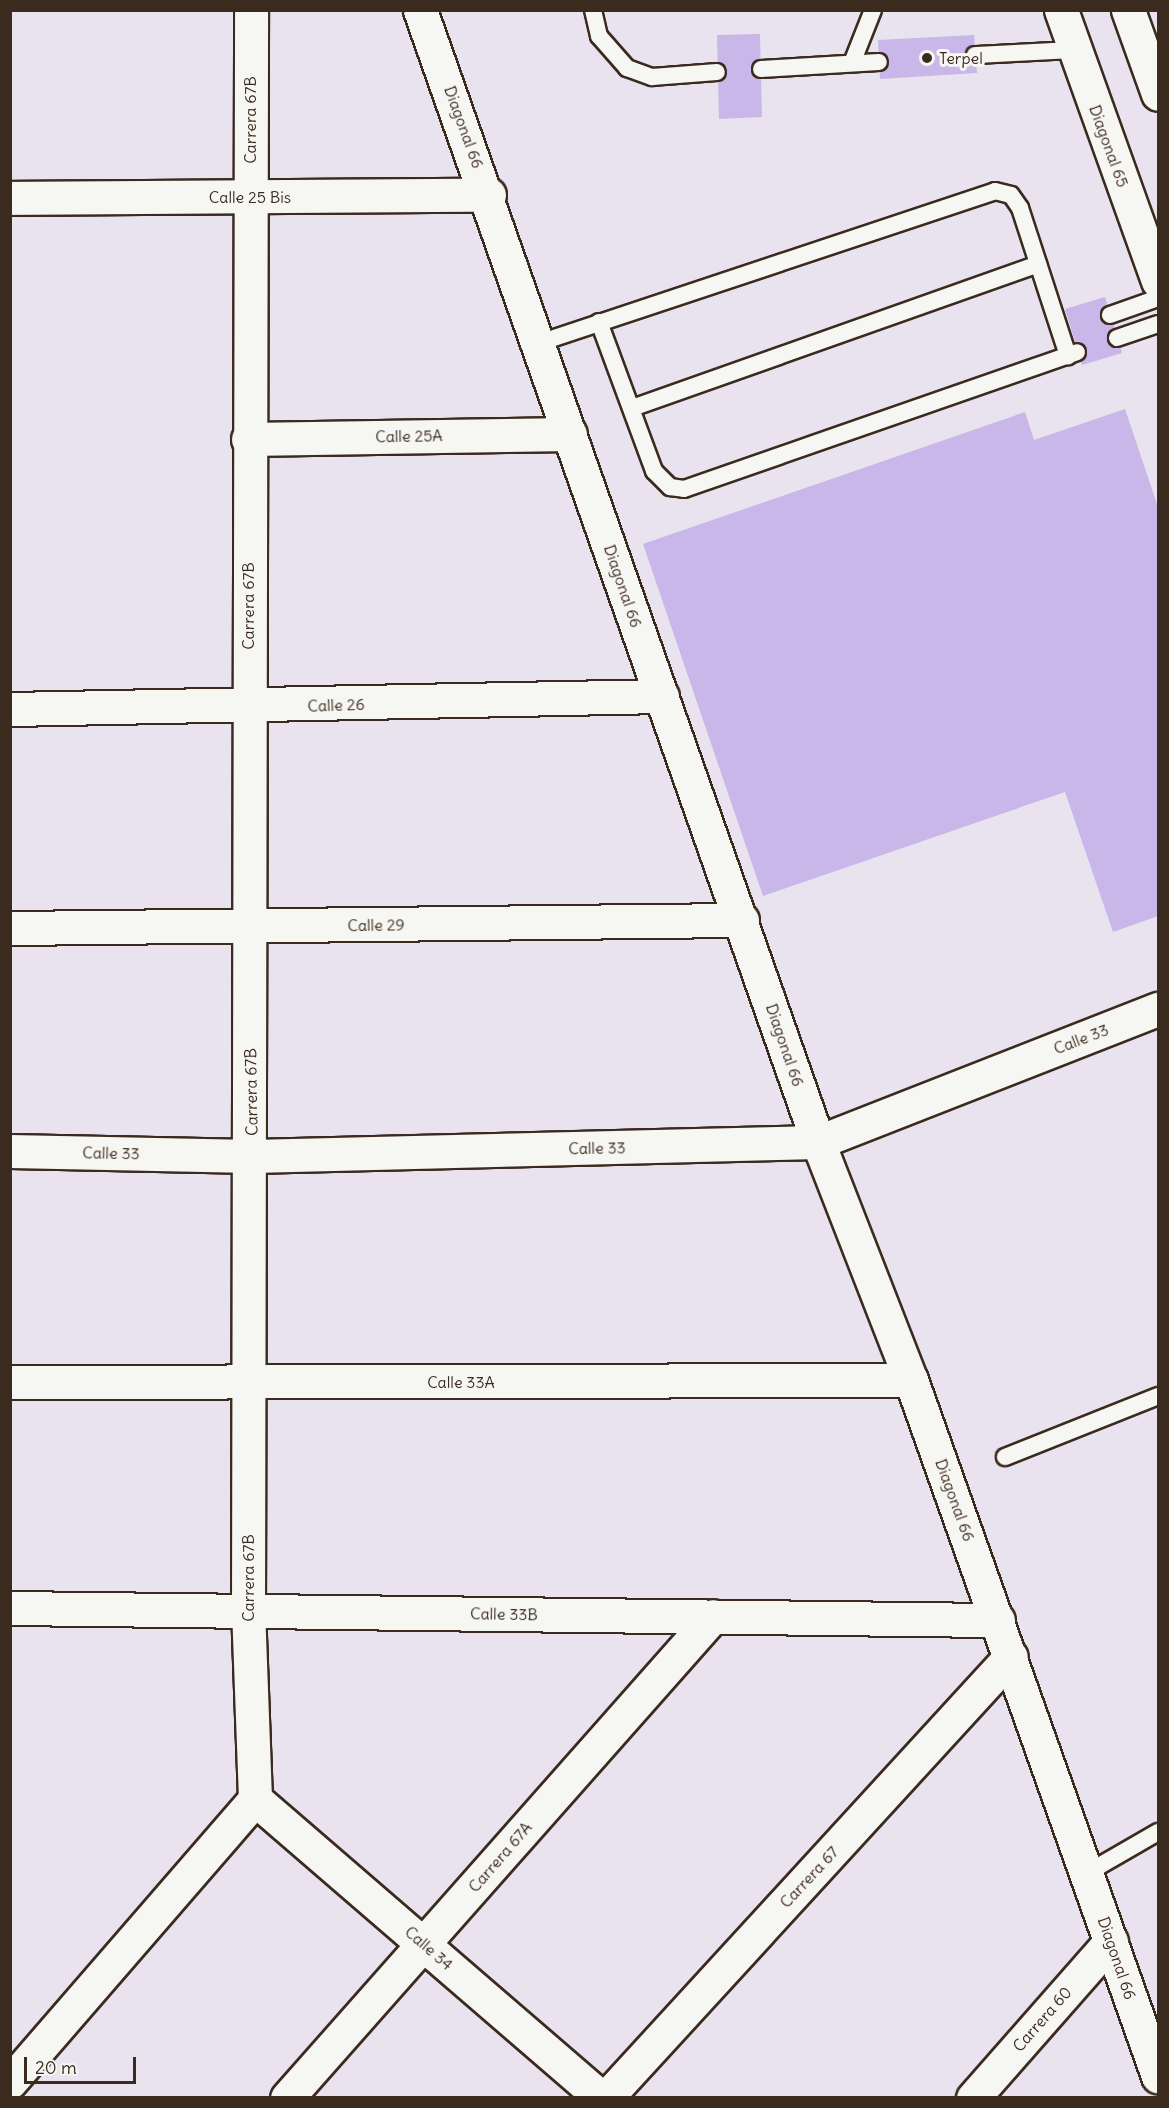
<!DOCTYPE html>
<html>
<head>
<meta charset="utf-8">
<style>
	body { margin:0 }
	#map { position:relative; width:1169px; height:2108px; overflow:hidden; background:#e8e3ef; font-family:Delius,sans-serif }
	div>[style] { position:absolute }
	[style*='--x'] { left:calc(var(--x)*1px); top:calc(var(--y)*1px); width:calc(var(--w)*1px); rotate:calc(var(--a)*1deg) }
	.building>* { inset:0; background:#c8b7e8 }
	.roads { filter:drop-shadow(2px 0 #3b2a1e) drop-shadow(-2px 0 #3b2a1e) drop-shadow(0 2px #3b2a1e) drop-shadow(0 -2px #3b2a1e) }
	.service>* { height:16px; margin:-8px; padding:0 8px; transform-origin:8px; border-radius:8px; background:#f6f6f2 }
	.minor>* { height:33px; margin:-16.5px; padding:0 16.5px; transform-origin:16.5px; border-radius:16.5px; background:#f6f6f2 }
	.dots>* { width:16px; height:16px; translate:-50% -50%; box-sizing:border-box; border:3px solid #f6f6f2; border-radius:50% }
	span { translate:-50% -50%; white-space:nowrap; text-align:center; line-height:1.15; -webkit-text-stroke:6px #f6f6f2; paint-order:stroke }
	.poi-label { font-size:16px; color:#3b2a1e }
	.left { translate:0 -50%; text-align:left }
	.street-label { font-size:16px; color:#3b2a1e }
	.frame { position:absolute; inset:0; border:12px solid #3b2a1e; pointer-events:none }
	.scale { position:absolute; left:24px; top:2057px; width:112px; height:27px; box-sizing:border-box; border:3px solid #3b2a1e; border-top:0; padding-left:8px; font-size:18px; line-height:21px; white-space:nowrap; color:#3b2a1e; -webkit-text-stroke:4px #f6f6f2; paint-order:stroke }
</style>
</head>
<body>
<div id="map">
	<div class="building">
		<i style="clip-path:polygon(760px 34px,762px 117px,719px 119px,717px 35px)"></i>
		<i style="clip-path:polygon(974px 35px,977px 73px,880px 79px,878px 40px)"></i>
		<i style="clip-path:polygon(1105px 297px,1122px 353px,1082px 365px,1065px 309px)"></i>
		<i style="clip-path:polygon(1125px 409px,1158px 507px,1158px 916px,1113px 932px,1065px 792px,763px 896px,643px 544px,1025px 412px,1034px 440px)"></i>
	</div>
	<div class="roads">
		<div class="service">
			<i style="--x:593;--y:10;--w:27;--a:77"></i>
			<i style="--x:599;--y:36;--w:43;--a:48.8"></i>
			<i style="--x:627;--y:68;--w:27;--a:20"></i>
			<i style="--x:652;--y:77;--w:65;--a:-4.4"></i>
			<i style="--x:975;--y:55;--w:99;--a:-2.9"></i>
			<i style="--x:852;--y:63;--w:57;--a:-68.4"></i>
			<i style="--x:761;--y:69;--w:118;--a:-3.4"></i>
			<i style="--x:1110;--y:315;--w:51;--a:-19.5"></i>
			<i style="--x:599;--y:322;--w:159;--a:69.7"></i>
			<i style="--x:654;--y:471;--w:23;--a:45"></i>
			<i style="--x:670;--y:487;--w:14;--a:8"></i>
			<i style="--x:684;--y:489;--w:416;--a:-19.2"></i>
			<i style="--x:1117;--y:338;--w:43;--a:-18.9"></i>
			<i style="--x:539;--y:343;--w:481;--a:-18.4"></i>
			<i style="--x:995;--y:191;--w:16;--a:14"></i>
			<i style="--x:1011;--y:195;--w:16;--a:55"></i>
			<i style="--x:1020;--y:208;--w:156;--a:72"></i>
			<i style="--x:632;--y:408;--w:431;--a:-19.5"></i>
			<i style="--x:1005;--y:1457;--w:165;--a:-21.7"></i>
			<i style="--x:1087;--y:1873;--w:82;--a:-30"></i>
		</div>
		<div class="minor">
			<i style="--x:420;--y:10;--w:1200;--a:70.63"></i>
			<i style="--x:818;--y:1142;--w:256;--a:68.7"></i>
			<i style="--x:911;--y:1380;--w:739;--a:70.46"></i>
			<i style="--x:1061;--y:10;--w:288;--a:70.3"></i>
			<i style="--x:1128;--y:10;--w:89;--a:70.3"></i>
			<i style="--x:10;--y:198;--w:479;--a:-0.4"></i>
			<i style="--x:248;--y:439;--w:322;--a:-0.9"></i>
			<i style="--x:10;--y:709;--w:652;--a:-1.14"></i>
			<i style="--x:10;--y:928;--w:732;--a:-0.63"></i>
			<i style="--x:10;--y:1151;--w:242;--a:1.2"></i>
			<i style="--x:252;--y:1156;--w:566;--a:-1.42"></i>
			<i style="--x:818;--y:1142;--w:365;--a:-21.4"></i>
			<i style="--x:10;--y:1382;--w:901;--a:-0.13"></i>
			<i style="--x:10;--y:1608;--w:988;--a:0.7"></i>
			<i style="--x:255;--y:1799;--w:458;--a:40.8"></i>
			<i style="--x:10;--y:2082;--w:374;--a:-49.1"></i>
			<i style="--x:255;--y:1799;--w:187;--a:-92.1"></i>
			<i style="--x:248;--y:1612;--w:1602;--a:-89.89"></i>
			<i style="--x:287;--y:2098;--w:643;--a:-48.53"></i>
			<i style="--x:606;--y:2098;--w:599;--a:-47.5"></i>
			<i style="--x:973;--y:2098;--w:209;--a:-48.7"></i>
		</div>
	</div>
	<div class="dots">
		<i style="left:927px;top:58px;background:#3b2a1e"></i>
	</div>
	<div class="poi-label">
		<span class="left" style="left:939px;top:58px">Terpel</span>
	</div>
	<div class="street-label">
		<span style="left:250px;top:120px;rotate:-90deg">Carrera 67B</span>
		<span style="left:464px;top:127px;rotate:70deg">Diagonal 66</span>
		<span style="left:1109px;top:146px;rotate:70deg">Diagonal 65</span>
		<span style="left:250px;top:197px">Calle 25 Bis</span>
		<span style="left:409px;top:436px;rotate:-1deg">Calle 25A</span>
		<span style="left:623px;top:586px;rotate:71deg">Diagonal 66</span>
		<span style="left:248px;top:606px;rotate:-90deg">Carrera 67B</span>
		<span style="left:336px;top:705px;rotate:-2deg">Calle 26</span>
		<span style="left:376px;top:925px;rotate:-1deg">Calle 29</span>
		<span style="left:1081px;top:1039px;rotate:-21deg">Calle 33</span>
		<span style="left:785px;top:1045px;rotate:71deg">Diagonal 66</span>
		<span style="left:251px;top:1092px;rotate:-91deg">Carrera 67B</span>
		<span style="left:597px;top:1148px;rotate:-1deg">Calle 33</span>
		<span style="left:111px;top:1153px;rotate:1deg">Calle 33</span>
		<span style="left:461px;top:1382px">Calle 33A</span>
		<span style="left:955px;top:1500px;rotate:70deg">Diagonal 66</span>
		<span style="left:248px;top:1578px;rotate:-90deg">Carrera 67B</span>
		<span style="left:504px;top:1614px;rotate:1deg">Calle 33B</span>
		<span style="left:500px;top:1857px;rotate:-49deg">Carrera 67A</span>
		<span style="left:809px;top:1877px;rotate:-47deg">Carrera 67</span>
		<span style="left:429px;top:1948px;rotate:41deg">Calle 34</span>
		<span style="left:1117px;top:1958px;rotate:71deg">Diagonal 66</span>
		<span style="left:1042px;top:2019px;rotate:-49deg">Carrera 60</span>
	</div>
	<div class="frame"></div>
	<div class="scale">20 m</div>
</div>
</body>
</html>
